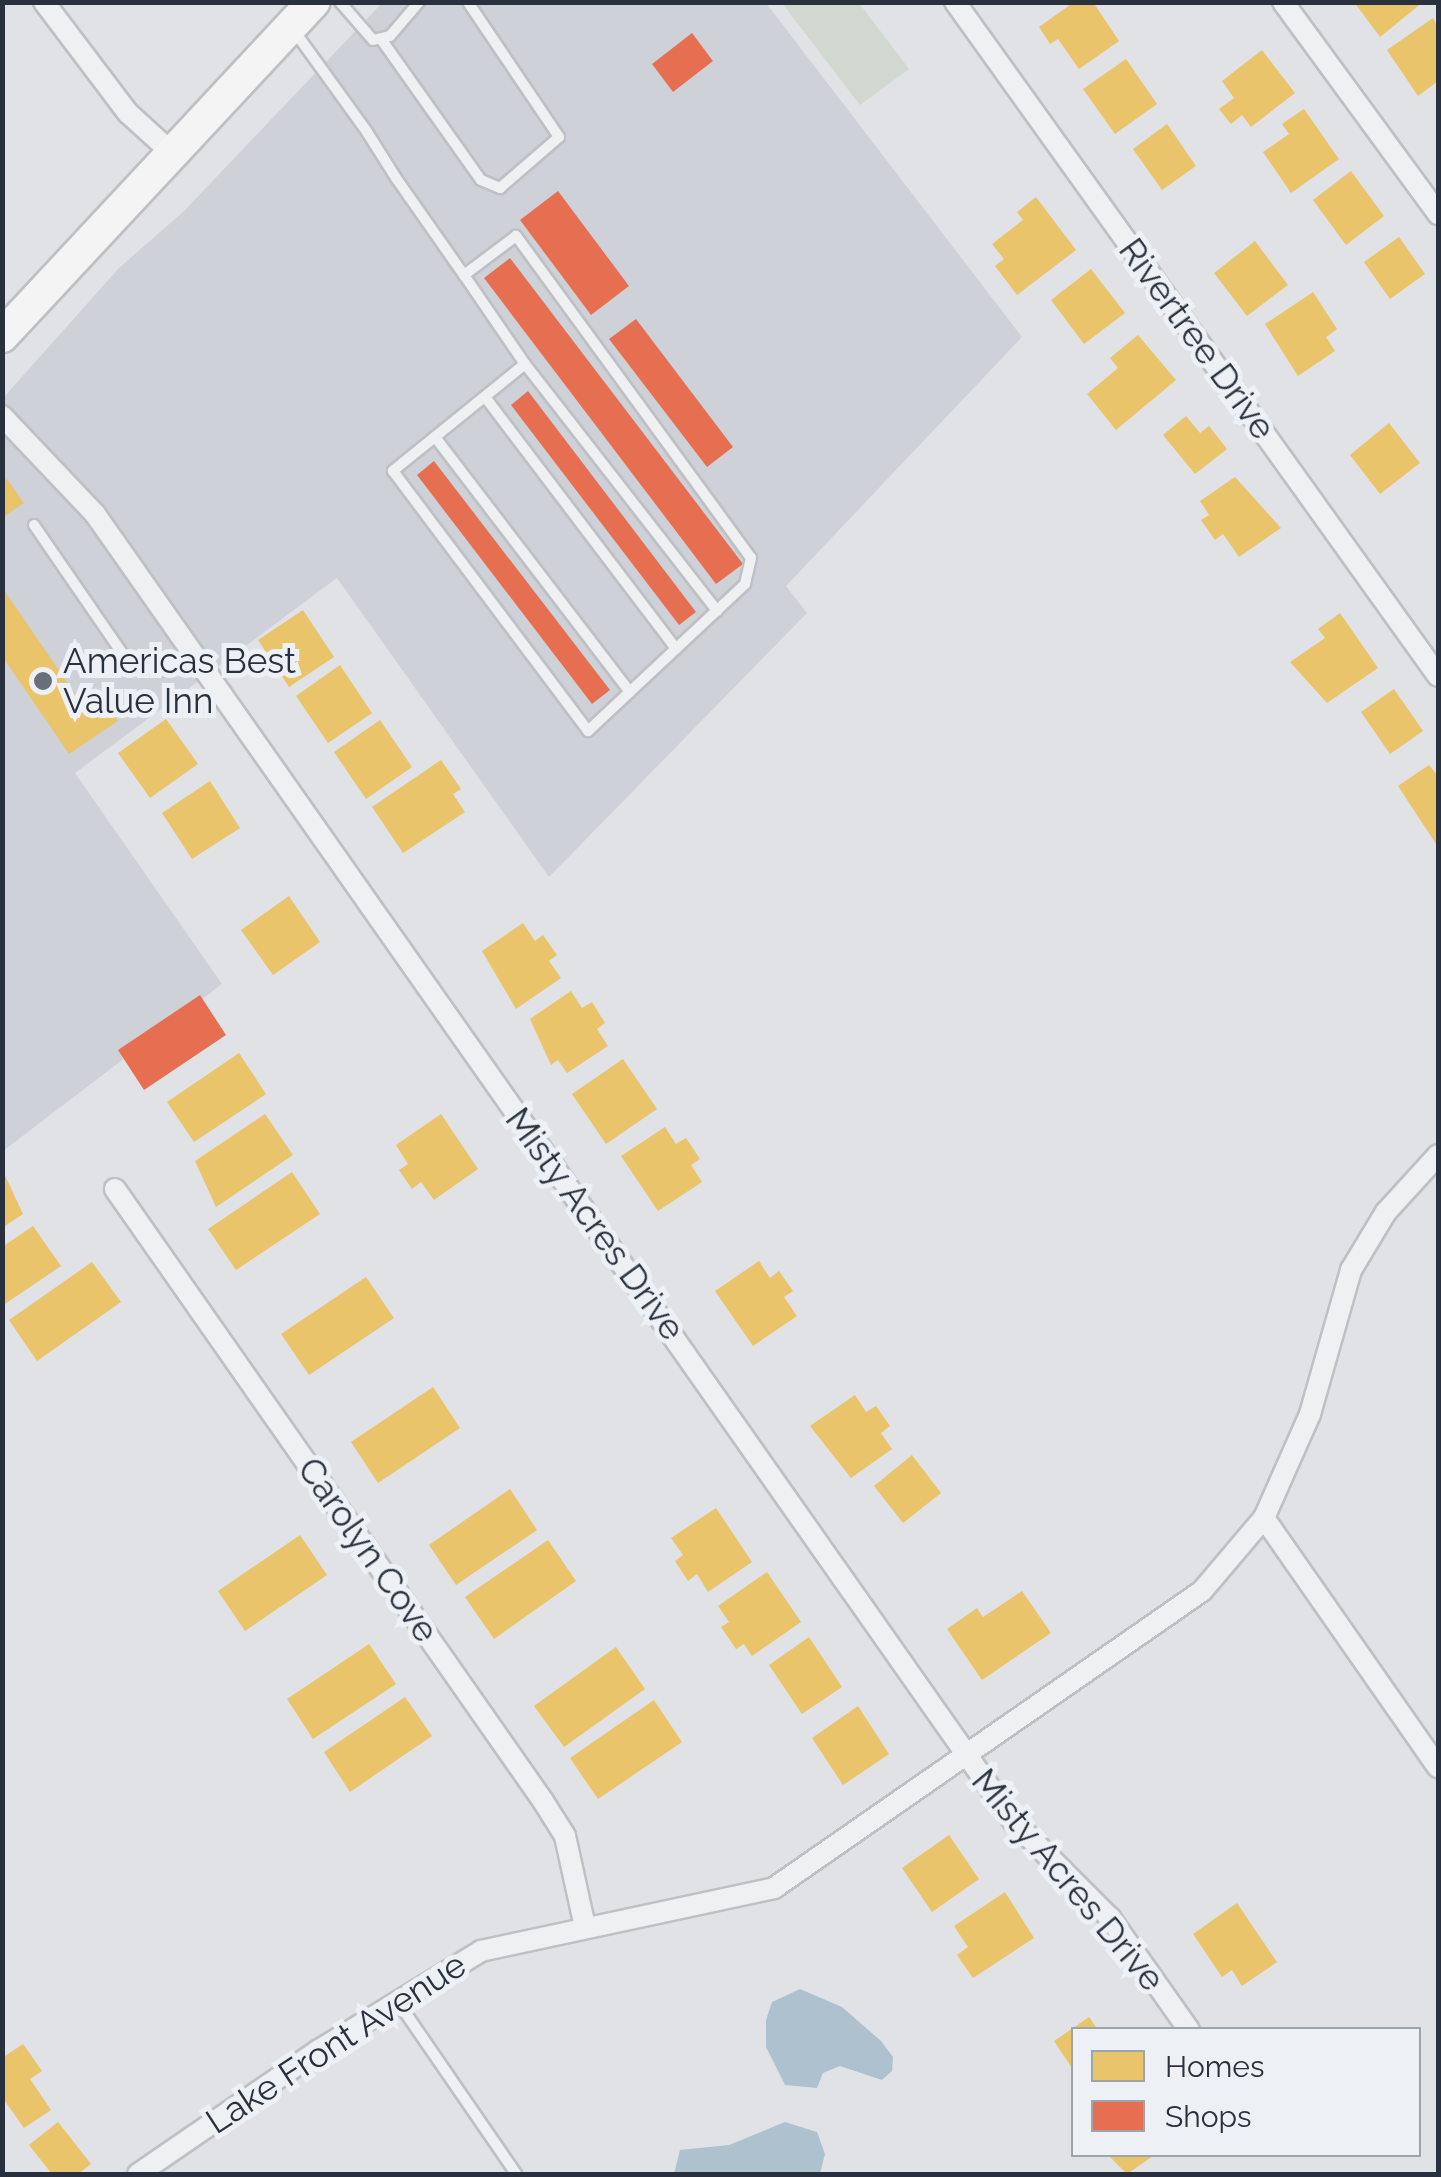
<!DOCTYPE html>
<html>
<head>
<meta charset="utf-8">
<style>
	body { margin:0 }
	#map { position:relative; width:1441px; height:2177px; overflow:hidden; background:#e0e2e5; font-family:Raleway,sans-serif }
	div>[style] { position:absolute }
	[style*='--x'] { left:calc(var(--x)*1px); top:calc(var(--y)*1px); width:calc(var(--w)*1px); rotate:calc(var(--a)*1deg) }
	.built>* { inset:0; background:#ced2d8 }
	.green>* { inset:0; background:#d1d8d0 }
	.water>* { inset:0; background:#aec1cf }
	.homes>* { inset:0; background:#e9c46a }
	.shops>* { inset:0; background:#e76f51 }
	.roads { filter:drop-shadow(2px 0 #bec0c3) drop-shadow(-2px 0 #bec0c3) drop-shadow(0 2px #bec0c3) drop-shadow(0 -2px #bec0c3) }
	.lane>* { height:10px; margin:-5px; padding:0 5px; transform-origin:5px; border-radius:5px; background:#eff0f1 }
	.street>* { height:20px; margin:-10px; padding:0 10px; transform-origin:10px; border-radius:10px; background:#eff0f1 }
	.primary>* { height:32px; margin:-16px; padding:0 16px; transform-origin:16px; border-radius:16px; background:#f4f4f5 }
	.dots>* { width:28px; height:28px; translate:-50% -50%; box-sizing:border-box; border:5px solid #edf1f5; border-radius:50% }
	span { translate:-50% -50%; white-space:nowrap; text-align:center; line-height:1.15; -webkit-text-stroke:10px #edf1f5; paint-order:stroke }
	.street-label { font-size:35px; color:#28313d }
	.poi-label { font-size:35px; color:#28313d }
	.left { translate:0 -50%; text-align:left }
	.frame { position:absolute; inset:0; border:5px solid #28313d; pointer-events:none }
	.legend { position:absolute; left:1071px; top:2027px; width:350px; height:130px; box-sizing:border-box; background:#edf1f5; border:2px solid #9ea4ab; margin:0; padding:12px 18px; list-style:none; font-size:30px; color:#28313d }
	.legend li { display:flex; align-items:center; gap:20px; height:50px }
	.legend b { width:50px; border:2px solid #9ea4ab }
</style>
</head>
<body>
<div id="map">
	<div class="built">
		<i style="clip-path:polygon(382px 3px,766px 3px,1022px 337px,786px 586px,807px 613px,549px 877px,337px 578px,75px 773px,222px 984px,3px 1151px,3px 398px,119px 268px,184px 211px)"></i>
	</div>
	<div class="green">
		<i style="clip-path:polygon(782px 3px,859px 3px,909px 69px,860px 105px)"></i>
	</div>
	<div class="water">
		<i style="clip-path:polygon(800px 1989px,842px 2007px,881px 2041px,893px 2057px,892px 2071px,882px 2080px,840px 2066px,823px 2073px,817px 2088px,785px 2085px,766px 2047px,766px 2020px,772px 2002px)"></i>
		<i style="clip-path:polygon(785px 2122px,817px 2132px,825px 2154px,820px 2174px,674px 2174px,680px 2150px,729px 2145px)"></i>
	</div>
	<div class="homes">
		<i style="clip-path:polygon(1074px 2px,1093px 2px,1119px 41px,1079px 69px,1058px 39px,1050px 44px,1039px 27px)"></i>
		<i style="clip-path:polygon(1354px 2px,1423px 2px,1380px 37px)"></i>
		<i style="clip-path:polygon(1433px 18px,1438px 27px,1438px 81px,1418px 96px,1387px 50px)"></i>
		<i style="clip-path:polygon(1262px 50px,1295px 93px,1251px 127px,1242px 115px,1231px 124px,1219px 109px,1234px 98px,1222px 81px)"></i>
		<i style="clip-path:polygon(1126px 59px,1157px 104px,1115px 134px,1083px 89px)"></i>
		<i style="clip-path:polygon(1304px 109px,1339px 159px,1291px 193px,1263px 152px,1289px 134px,1282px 124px)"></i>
		<i style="clip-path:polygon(1167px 124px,1196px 166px,1162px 190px,1133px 149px)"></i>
		<i style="clip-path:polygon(1351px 171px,1384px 216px,1346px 245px,1313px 200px)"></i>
		<i style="clip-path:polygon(1036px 197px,1076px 250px,1017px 295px,995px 266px,1004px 259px,992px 244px,1023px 220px,1017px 212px)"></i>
		<i style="clip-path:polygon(1399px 237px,1425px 274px,1390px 299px,1364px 262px)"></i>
		<i style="clip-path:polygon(1255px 241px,1288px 285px,1247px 316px,1214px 273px)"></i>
		<i style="clip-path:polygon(1091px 269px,1125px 313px,1084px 344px,1051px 300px)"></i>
		<i style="clip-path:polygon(1313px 292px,1337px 329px,1326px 337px,1335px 351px,1298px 376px,1265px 324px)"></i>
		<i style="clip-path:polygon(1138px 335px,1176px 380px,1116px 430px,1087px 394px,1118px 368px,1110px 358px)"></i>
		<i style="clip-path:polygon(1186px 416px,1200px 433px,1209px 426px,1227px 449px,1195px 474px,1163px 435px)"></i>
		<i style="clip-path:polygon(1389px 423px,1420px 463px,1380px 494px,1350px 455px)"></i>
		<i style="clip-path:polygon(1235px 477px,1281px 528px,1239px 557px,1223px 534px,1215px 540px,1201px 520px,1209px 515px,1200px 501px)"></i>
		<i style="clip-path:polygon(7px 479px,24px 503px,2px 518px,2px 482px)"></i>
		<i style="clip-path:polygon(2px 587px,91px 717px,107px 705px,118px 721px,69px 754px,2px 656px)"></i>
		<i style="clip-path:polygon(303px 610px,334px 657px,289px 687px,258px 640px)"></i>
		<i style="clip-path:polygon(1340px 613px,1378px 668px,1327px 703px,1290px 662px,1325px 638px,1318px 629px)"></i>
		<i style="clip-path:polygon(340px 665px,372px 713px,328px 743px,296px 696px)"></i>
		<i style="clip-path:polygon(1394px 689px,1423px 731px,1390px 754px,1361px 712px)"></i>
		<i style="clip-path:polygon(166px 719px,198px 764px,150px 798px,118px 753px)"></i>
		<i style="clip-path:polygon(380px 720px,412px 767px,366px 799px,334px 752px)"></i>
		<i style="clip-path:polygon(441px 760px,461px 789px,453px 794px,465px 812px,403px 853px,372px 807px)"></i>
		<i style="clip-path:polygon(1429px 765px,1438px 776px,1438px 847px,1398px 786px)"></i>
		<i style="clip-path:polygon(210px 781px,240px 828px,192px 859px,162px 813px)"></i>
		<i style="clip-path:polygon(289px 896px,320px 942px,273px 975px,241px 930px)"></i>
		<i style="clip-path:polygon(523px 923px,535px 941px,543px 935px,557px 955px,549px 961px,561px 978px,516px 1009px,482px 951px)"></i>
		<i style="clip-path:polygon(571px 991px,582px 1008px,592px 1002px,605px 1023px,597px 1029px,608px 1046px,567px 1073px,558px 1060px,551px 1065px,530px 1019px)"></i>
		<i style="clip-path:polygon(239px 1053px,266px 1094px,194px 1142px,167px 1102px)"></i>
		<i style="clip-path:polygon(623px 1059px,657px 1109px,606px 1144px,572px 1094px)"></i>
		<i style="clip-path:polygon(265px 1114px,293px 1155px,216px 1207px,195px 1161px)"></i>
		<i style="clip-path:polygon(441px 1114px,478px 1169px,434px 1200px,421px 1182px,412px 1189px,399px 1170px,408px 1164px,396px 1145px)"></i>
		<i style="clip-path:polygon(665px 1127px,676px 1144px,686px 1138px,700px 1159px,691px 1165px,702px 1182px,658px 1211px,621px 1156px)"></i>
		<i style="clip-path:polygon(2px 1169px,23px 1214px,2px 1228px)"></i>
		<i style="clip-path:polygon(292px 1172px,320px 1214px,236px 1270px,208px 1229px)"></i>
		<i style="clip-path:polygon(33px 1226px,61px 1266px,2px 1306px,2px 1247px)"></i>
		<i style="clip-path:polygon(759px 1261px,770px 1278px,779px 1271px,793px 1291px,784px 1297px,797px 1316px,753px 1346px,715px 1291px)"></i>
		<i style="clip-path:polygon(92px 1262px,121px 1302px,37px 1361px,9px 1320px)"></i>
		<i style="clip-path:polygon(366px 1277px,394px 1318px,309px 1375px,281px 1334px)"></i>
		<i style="clip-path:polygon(433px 1387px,460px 1428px,378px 1483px,351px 1442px)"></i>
		<i style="clip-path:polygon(855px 1395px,866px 1412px,876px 1406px,890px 1426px,881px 1433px,892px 1449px,851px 1478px,810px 1426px)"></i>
		<i style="clip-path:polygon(912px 1455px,941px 1493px,903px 1523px,874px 1486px)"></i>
		<i style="clip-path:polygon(510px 1489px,537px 1530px,456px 1585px,429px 1545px)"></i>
		<i style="clip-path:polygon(716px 1508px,752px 1562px,708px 1592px,697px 1574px,688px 1581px,675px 1561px,683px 1555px,671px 1538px)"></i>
		<i style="clip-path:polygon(300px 1535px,327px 1575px,245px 1631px,218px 1591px)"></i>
		<i style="clip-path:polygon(548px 1540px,576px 1581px,494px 1639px,465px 1597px)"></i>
		<i style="clip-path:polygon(767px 1572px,801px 1622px,752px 1656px,744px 1644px,736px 1649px,721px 1627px,729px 1622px,718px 1606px)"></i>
		<i style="clip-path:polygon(1022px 1591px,1051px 1633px,982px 1680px,947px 1629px,977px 1608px,983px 1617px)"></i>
		<i style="clip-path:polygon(809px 1637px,842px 1687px,802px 1714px,769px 1665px)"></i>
		<i style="clip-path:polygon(369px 1644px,396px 1684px,313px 1739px,287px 1699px)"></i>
		<i style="clip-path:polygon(616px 1647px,645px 1689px,564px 1747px,534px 1706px)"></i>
		<i style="clip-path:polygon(405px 1697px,432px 1736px,350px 1792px,324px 1752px)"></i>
		<i style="clip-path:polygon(654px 1700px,682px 1742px,598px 1799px,570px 1758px)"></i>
		<i style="clip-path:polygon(858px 1706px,889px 1754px,843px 1785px,812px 1738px)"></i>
		<i style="clip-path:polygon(949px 1835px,979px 1879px,932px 1912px,902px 1868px)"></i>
		<i style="clip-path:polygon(1005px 1892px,1034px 1938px,973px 1978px,957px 1955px,968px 1947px,954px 1926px)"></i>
		<i style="clip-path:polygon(1237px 1903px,1277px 1962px,1242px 1986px,1232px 1970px,1222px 1977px,1193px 1934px)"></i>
		<i style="clip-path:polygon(1089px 2017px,1098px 2030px,1074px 2030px,1074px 2071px,1054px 2041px)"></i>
		<i style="clip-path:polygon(23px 2044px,42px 2071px,30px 2079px,51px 2110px,24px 2128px,2px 2097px,2px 2058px)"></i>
		<i style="clip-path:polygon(58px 2122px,91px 2164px,78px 2174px,52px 2174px,29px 2145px)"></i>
		<i style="clip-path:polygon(1107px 2154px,1156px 2154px,1127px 2174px)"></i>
	</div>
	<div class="shops">
		<i style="clip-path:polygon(692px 33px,713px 61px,673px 92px,652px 64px)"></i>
		<i style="clip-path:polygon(558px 191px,629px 286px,591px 315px,520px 220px)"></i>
		<i style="clip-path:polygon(510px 258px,743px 564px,716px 584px,484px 278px)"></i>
		<i style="clip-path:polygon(636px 319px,733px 447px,707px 467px,609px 339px)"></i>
		<i style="clip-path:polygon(528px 391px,696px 612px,679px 625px,511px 405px)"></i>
		<i style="clip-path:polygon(434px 461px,610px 690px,592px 704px,417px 475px)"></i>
		<i style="clip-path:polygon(200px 995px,226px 1035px,144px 1090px,118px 1050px)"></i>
	</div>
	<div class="roads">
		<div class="lane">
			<i style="--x:340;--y:2;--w:50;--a:49"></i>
			<i style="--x:373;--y:40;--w:17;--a:-13"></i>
			<i style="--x:390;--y:36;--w:45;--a:-49.5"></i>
			<i style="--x:295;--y:32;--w:123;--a:54.2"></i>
			<i style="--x:367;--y:132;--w:54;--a:57.8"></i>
			<i style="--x:396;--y:178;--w:118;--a:55"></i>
			<i style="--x:464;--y:275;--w:108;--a:55.6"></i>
			<i style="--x:525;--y:364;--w:170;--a:141"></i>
			<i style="--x:393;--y:471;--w:325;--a:53.1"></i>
			<i style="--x:588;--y:731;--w:215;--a:-43.1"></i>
			<i style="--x:745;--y:584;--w:27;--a:-77"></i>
			<i style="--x:751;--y:558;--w:399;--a:-126.1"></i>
			<i style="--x:516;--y:236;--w:65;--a:143.1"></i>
			<i style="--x:381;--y:39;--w:173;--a:54.7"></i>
			<i style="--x:481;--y:180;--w:21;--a:23"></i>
			<i style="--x:500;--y:188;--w:78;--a:-40.8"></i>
			<i style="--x:559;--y:137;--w:163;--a:-124"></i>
			<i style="--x:525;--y:364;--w:313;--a:52.1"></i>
			<i style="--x:485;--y:397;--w:316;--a:52.8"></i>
			<i style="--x:435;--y:437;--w:321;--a:52.6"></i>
			<i style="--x:34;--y:525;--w:168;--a:55.5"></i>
			<i style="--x:129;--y:663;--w:32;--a:14"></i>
			<i style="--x:160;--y:671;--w:36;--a:-34"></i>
			<i style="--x:398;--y:2002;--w:209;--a:55.5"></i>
		</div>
		<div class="street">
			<i style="--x:44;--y:2;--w:139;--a:52.9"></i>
			<i style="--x:128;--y:113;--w:59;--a:42.3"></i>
			<i style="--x:955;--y:2;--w:829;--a:54.37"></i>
			<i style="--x:1283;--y:2;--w:263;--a:53.8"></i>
			<i style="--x:2;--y:416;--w:135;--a:46.5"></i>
			<i style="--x:95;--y:514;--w:1599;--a:54.91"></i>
			<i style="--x:1014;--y:1822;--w:136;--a:45"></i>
			<i style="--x:1110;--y:1918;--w:137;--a:54.8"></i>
			<i style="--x:115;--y:1189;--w:747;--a:55.03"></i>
			<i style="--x:543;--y:1801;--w:41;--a:57.8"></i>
			<i style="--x:565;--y:1836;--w:93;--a:77.6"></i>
			<i style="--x:1264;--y:1518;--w:304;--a:55.1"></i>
			<i style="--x:138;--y:2174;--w:219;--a:-34.4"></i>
			<i style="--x:319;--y:2050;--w:190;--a:-31.4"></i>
			<i style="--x:481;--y:1951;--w:300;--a:-12.1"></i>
			<i style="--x:774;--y:1888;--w:521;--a:-34.76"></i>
			<i style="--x:1202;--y:1591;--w:96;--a:-49.7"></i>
			<i style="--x:1264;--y:1518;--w:114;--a:-66.1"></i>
			<i style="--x:1310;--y:1414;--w:150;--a:-74.1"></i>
			<i style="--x:1351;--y:1270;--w:68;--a:-58.9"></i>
			<i style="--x:1386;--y:1212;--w:77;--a:-47.6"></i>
		</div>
		<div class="primary">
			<i style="--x:2;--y:336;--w:457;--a:-47"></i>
		</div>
	</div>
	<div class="dots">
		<i style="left:43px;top:681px;background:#686f78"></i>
	</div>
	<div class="street-label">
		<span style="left:1197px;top:339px;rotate:54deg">Rivertree Drive</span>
		<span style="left:595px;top:1224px;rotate:54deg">Misty Acres Drive</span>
		<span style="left:368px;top:1550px;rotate:55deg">Carolyn Cove</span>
		<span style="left:1068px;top:1880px;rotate:50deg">Misty Acres Drive</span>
		<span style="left:336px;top:2043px;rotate:-33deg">Lake Front Avenue</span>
	</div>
	<div class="poi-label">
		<span class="left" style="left:63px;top:681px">Americas Best<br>Value Inn</span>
	</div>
	<div class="frame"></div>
	<ul class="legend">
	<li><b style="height:28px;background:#e9c46a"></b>Homes</li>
	<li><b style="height:28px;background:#e76f51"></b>Shops</li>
	</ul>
</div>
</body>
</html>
